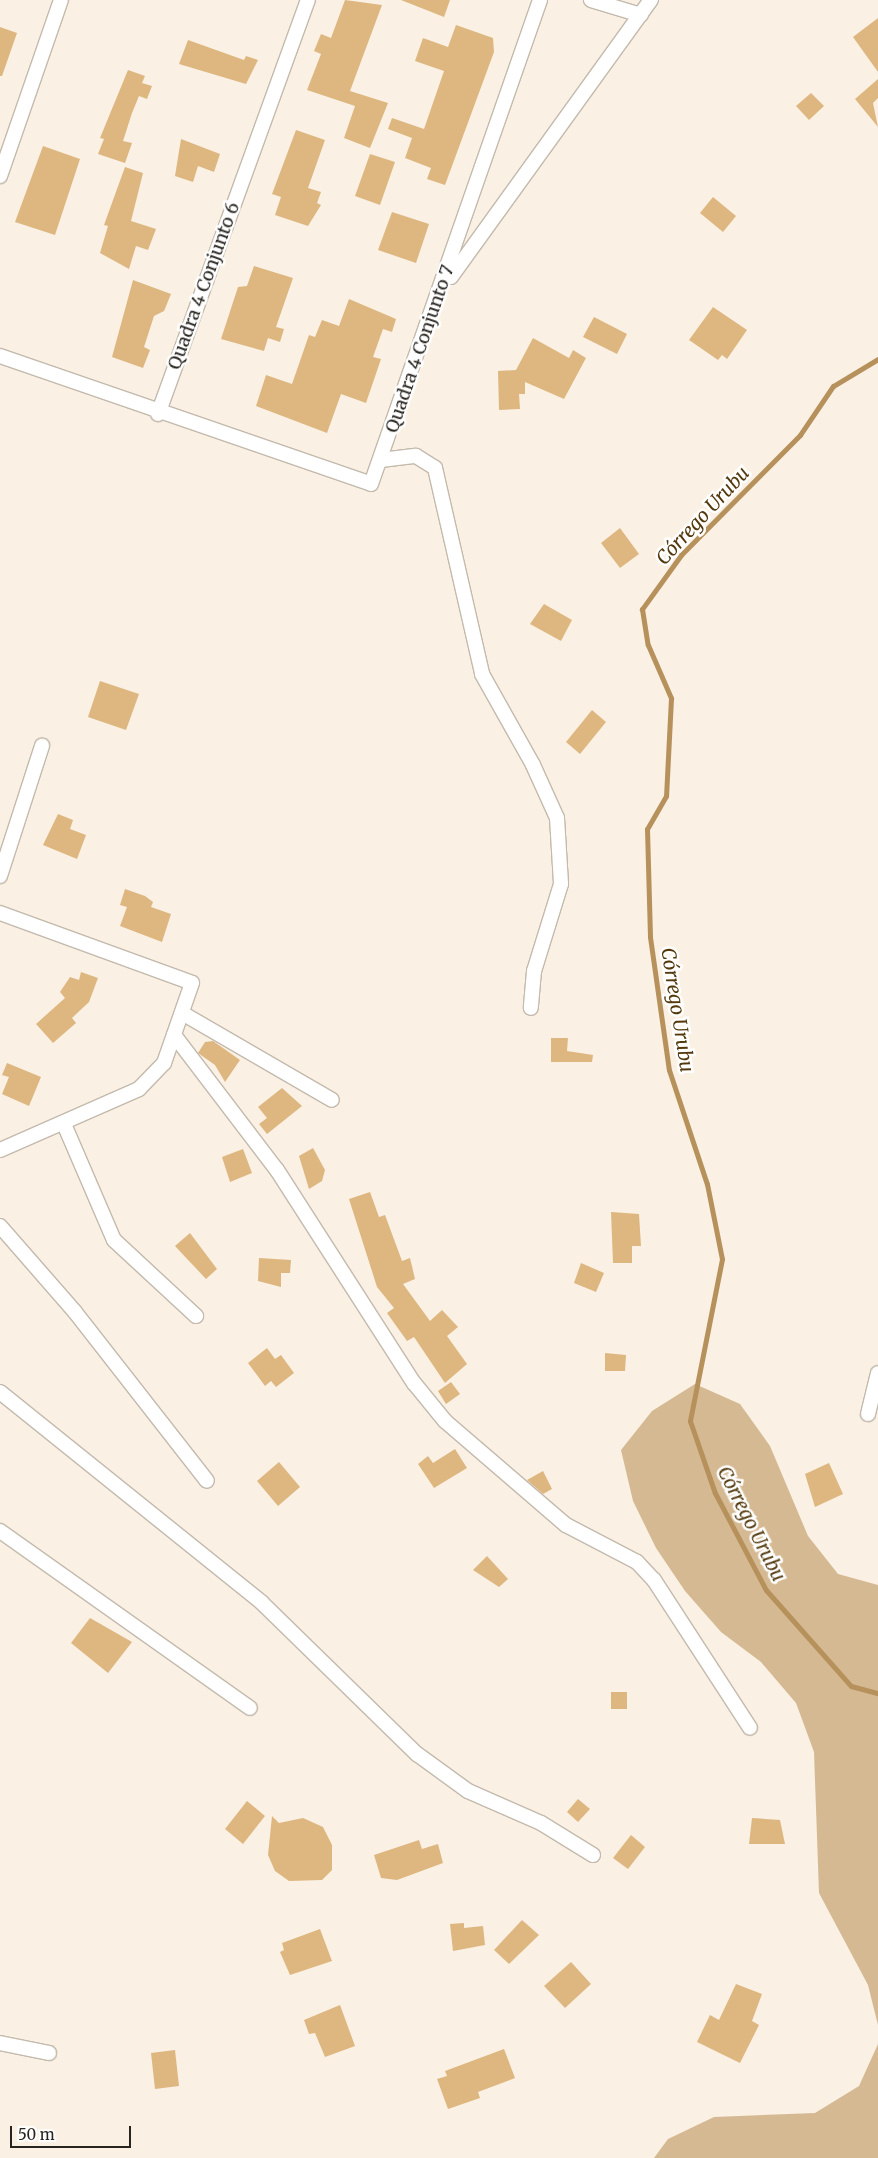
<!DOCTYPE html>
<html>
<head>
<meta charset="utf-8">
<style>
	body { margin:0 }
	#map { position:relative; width:878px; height:2158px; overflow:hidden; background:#faf0e3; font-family:Merriweather,serif }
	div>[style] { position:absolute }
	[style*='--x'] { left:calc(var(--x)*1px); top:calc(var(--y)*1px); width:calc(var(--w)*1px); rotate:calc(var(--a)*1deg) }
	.green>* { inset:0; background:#d5b992 }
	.stream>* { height:5px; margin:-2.5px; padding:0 2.5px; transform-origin:2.5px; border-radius:2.5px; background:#b7915b }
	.building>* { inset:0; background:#deb780 }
	.roads { filter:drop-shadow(1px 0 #c3baad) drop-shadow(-1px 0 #c3baad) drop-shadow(0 1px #c3baad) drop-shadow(0 -1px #c3baad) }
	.minor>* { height:14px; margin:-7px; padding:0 7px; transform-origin:7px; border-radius:7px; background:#fff }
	span { translate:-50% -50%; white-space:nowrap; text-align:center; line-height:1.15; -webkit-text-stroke:5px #fff; paint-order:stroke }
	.street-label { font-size:18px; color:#282520 }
	.water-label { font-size:19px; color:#53380c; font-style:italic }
	.scale { position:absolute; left:10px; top:2126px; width:121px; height:22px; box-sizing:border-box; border:2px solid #282520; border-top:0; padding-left:6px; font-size:15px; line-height:18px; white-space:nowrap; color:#282520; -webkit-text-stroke:4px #fff; paint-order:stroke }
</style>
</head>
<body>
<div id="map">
	<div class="green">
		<i style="clip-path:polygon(695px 1384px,740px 1404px,770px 1446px,808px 1536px,838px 1574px,878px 1585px,878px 2025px,868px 1985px,819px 1893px,814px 1752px,796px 1703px,761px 1662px,721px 1632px,685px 1591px,656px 1548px,633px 1501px,621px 1450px,652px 1411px)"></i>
		<i style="clip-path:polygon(878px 2044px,878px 2158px,654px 2158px,668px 2139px,714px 2117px,815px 2113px,859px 2086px)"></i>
	</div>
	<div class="stream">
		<i style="--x:878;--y:359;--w:52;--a:149"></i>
		<i style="--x:833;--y:386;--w:59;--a:124"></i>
		<i style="--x:800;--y:435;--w:169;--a:134.8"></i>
		<i style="--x:681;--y:555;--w:67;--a:125.8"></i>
		<i style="--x:642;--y:609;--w:36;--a:81"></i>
		<i style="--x:648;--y:645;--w:58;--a:66.5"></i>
		<i style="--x:671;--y:698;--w:98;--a:92.9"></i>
		<i style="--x:666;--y:796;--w:38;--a:120"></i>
		<i style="--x:647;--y:829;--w:108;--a:88.4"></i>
		<i style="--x:650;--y:937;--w:134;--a:81.9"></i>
		<i style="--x:669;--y:1070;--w:120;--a:71.6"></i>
		<i style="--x:707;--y:1184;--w:76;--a:78.7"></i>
		<i style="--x:722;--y:1259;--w:165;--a:101.2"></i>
		<i style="--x:690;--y:1421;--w:76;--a:70.9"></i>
		<i style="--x:715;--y:1493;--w:110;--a:62.3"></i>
		<i style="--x:766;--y:1590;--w:128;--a:48.5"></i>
		<i style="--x:851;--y:1686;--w:28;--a:15"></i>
	</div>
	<div class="building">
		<i style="clip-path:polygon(345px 0,382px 5px,350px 91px,388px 103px,370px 148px,344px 138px,355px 106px,307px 90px,321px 54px,314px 51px,321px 34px,331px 38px)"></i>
		<i style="clip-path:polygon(401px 0,450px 0,444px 17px)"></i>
		<i style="clip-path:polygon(878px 18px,878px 72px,853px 37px)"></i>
		<i style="clip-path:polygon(456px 25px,493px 38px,494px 52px,445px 185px,427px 179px,431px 168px,405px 158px,412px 138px,388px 129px,392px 118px,424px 129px,444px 71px,415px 61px,423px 38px,448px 47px)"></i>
		<i style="clip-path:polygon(0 27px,17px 33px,2px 76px,0 76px)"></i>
		<i style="clip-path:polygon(188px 40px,244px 60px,246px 56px,258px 60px,246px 84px,179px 64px)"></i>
		<i style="clip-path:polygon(128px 70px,145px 76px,142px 83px,152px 86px,147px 99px,139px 96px,132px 113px,123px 141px,132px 143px,125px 163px,98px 154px,104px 139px,100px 138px)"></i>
		<i style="clip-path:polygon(878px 79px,878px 98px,873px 103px,878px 127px,855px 99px)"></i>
		<i style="clip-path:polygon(811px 93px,824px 106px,809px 120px,796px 106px)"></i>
		<i style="clip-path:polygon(296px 130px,325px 140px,308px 188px,321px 192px,317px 203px,321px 205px,308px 226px,275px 215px,281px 197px,272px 194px)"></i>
		<i style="clip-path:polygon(181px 139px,220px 154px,214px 172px,198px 166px,193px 182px,175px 176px)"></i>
		<i style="clip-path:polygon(43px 146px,80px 159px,55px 235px,15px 222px)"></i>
		<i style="clip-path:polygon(370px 154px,395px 162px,380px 205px,355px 196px)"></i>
		<i style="clip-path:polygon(125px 167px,143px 173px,131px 221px,156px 229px,148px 250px,136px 246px,129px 269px,100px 253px,108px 226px,104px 225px)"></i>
		<i style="clip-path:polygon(713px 197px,736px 216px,723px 232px,700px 213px)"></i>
		<i style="clip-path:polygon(392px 212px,429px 224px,416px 263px,378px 250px)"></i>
		<i style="clip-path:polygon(254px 266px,293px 278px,276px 327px,284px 329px,280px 342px,268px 338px,264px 351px,221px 339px,238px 287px,247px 286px)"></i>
		<i style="clip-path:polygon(133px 280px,171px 294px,164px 311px,154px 316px,144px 347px,150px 350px,143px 368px,112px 357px)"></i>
		<i style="clip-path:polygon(349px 299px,396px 319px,392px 332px,383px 329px,373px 357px,381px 359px,366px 403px,341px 394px,327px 433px,256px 406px,266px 375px,292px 384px,309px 335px,315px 337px,322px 320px,339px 326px)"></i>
		<i style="clip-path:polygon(713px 307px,747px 330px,727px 359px,722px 355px,718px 360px,689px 340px)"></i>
		<i style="clip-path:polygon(594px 317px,627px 334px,617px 354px,583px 337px)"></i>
		<i style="clip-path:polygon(533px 338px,569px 358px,573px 350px,586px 358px,564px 399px,525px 382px,525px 394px,519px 394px,520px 409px,499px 410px,498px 371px,516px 370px)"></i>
		<i style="clip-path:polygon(620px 528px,639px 554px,620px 568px,601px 543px)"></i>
		<i style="clip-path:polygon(544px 604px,572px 620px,561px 641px,530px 624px)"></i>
		<i style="clip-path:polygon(100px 681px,139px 694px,126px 730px,88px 717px)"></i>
		<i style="clip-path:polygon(592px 710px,606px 722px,580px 754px,566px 742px)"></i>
		<i style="clip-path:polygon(58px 814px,73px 820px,70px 829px,86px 835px,77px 859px,43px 845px)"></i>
		<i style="clip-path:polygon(125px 889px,145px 896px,153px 902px,151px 907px,171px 914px,162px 942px,120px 926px,127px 907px,120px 905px)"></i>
		<i style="clip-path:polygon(81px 972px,98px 978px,89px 1002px,72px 1018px,76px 1023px,53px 1043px,36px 1024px,65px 998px,60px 992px,70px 977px,79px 980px)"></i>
		<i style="clip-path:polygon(551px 1038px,568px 1038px,567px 1051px,593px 1055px,592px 1062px,551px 1062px)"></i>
		<i style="clip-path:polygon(213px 1041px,240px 1060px,225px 1082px,215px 1065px,198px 1053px,205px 1042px)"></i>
		<i style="clip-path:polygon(7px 1063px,41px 1077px,29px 1106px,2px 1094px,9px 1077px,2px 1075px)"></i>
		<i style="clip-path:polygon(282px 1088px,302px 1106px,267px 1134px,259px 1124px,267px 1118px,258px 1107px)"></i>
		<i style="clip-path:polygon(313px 1148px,325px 1170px,322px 1181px,309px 1189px,299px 1156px)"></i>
		<i style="clip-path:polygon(243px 1149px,252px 1173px,230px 1182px,222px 1157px)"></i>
		<i style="clip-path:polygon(370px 1192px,379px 1217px,385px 1215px,402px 1261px,410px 1258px,415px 1279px,403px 1284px,430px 1321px,442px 1310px,458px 1327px,447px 1336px,467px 1364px,445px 1383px,414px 1337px,407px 1341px,387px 1313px,394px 1308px,377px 1287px,349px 1199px)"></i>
		<i style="clip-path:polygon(611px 1212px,639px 1214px,641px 1246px,632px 1246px,632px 1263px,613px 1263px)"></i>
		<i style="clip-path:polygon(190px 1233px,217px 1269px,206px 1279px,175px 1246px)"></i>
		<i style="clip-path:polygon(259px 1258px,291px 1260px,290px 1273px,281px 1273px,281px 1287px,258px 1281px)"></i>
		<i style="clip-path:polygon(581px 1263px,604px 1273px,596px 1292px,574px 1283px)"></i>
		<i style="clip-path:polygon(267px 1348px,275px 1359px,281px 1355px,294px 1373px,276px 1387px,271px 1381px,265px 1386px,248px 1363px)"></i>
		<i style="clip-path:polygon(605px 1353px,626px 1355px,625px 1371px,605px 1371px)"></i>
		<i style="clip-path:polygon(451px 1382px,460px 1394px,446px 1404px,438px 1391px)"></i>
		<i style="clip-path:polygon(455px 1449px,467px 1468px,434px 1488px,418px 1464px,428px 1456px,433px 1463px)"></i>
		<i style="clip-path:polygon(279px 1462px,300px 1487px,278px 1506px,257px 1481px)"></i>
		<i style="clip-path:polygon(829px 1463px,843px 1494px,815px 1507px,805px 1474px)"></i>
		<i style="clip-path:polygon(543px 1471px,552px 1489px,543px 1494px,527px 1480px)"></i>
		<i style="clip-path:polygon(487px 1556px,508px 1579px,499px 1587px,473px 1570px)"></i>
		<i style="clip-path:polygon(90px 1618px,132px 1642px,108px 1673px,71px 1643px)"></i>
		<i style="clip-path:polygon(611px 1692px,627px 1692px,627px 1709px,611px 1709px)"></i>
		<i style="clip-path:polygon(578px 1799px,590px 1809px,578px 1822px,567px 1812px)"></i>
		<i style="clip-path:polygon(247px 1801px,265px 1816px,243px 1844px,225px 1829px)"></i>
		<i style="clip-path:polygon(272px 1816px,279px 1823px,303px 1818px,323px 1827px,332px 1845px,332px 1870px,322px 1880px,289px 1881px,275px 1871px,268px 1855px)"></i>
		<i style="clip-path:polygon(752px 1818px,780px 1820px,785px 1844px,749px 1844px)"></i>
		<i style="clip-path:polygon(631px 1835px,645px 1847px,628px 1869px,613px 1858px)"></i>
		<i style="clip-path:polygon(419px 1840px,422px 1849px,438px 1844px,443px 1863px,397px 1880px,381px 1878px,374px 1855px)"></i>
		<i style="clip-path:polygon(522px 1920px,539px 1935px,509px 1964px,494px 1950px)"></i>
		<i style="clip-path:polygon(464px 1923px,464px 1928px,483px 1926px,485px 1945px,453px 1951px,450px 1924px)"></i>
		<i style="clip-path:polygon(320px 1929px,332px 1961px,290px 1975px,280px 1952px,284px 1950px,282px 1943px)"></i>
		<i style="clip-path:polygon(571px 1962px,591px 1984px,565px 2008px,544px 1986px)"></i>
		<i style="clip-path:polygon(736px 1984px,762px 1994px,752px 2021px,759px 2025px,740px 2063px,697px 2042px,710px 2015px,719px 2020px)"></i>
		<i style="clip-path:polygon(340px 2005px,355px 2046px,325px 2057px,315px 2033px,309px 2034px,304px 2020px)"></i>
		<i style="clip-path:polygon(504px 2049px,515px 2078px,478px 2092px,480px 2098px,448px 2109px,437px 2079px,447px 2076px,445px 2071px)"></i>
		<i style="clip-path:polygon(175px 2050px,179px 2086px,155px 2089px,151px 2053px)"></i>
	</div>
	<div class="roads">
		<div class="minor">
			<i style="--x:591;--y:0;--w:52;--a:16.7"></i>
			<i style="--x:0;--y:176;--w:186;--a:-70.9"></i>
			<i style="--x:451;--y:277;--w:342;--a:-54.2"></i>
			<i style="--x:0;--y:356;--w:392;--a:19"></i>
			<i style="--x:371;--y:484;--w:513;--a:-70.75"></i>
			<i style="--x:158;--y:414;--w:440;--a:-70.1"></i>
			<i style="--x:381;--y:460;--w:35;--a:-7"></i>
			<i style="--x:416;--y:456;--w:22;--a:32"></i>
			<i style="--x:435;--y:468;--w:211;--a:77.1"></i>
			<i style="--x:482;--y:674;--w:104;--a:60.7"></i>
			<i style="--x:533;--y:765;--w:58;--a:65.6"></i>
			<i style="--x:557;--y:818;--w:66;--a:86.5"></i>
			<i style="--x:561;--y:884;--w:91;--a:107.2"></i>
			<i style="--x:534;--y:971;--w:37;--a:95"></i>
			<i style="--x:0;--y:876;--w:137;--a:-72.1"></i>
			<i style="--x:0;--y:913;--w:204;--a:20"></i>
			<i style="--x:192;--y:983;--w:85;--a:109.3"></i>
			<i style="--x:164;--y:1063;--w:36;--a:134"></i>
			<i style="--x:139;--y:1089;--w:152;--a:156.3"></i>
			<i style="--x:182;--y:1013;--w:173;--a:30.1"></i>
			<i style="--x:174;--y:1035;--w:170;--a:52.7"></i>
			<i style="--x:277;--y:1170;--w:253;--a:57.3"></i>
			<i style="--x:414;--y:1383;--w:49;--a:50.8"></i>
			<i style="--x:445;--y:1421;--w:160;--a:40.7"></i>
			<i style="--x:566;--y:1525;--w:80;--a:27.5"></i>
			<i style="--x:637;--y:1562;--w:25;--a:47"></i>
			<i style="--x:654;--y:1580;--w:176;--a:57"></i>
			<i style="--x:64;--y:1124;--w:126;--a:66.7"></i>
			<i style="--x:114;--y:1240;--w:112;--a:42.8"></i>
			<i style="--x:0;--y:1226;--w:114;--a:48.9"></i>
			<i style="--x:75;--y:1312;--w:214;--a:52"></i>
			<i style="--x:0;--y:1392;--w:336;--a:38.8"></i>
			<i style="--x:262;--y:1603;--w:216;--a:44.3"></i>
			<i style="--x:417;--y:1754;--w:63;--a:36"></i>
			<i style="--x:468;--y:1791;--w:80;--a:23.7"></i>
			<i style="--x:541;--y:1823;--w:61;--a:31.6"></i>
			<i style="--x:868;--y:1414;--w:42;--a:-76.3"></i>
			<i style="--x:0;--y:1531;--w:306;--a:35.3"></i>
			<i style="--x:0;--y:2043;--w:50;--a:11.5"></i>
		</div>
	</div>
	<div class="street-label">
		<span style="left:204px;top:286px;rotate:-70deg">Quadra 4 Conjunto 6</span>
		<span style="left:420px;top:349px;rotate:-71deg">Quadra 4 Conjunto 7</span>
	</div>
	<div class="water-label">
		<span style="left:703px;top:516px;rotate:-47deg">Córrego Urubu</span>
		<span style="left:677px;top:1010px;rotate:81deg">Córrego Urubu</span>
		<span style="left:751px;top:1524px;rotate:63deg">Córrego Urubu</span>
	</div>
	<div class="scale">50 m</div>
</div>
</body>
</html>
